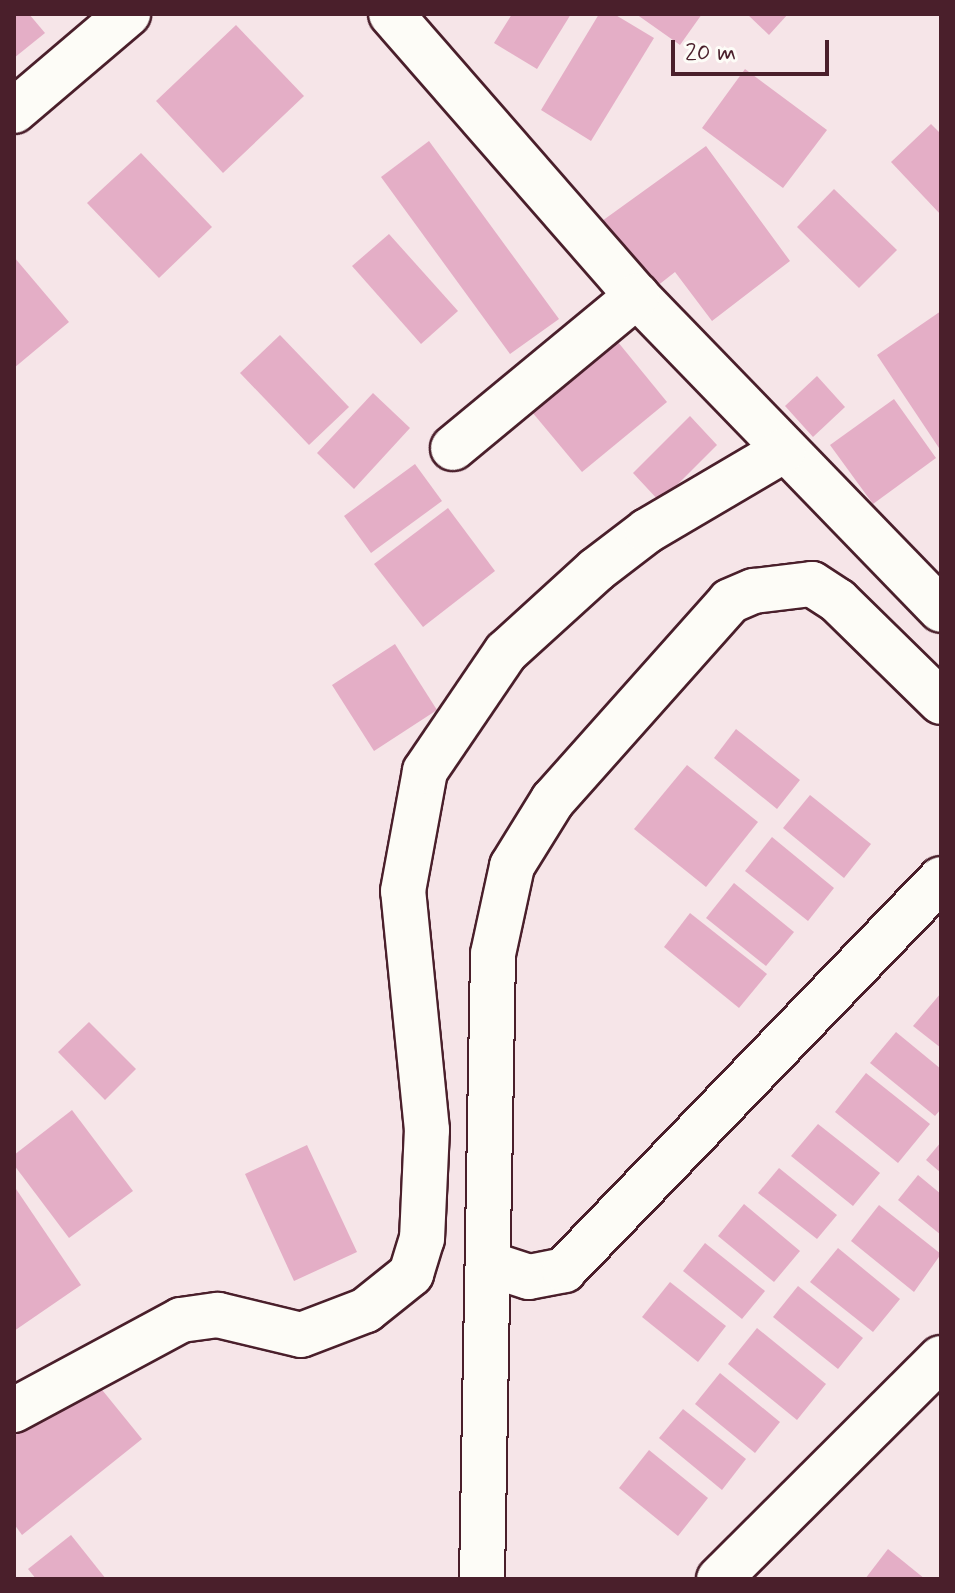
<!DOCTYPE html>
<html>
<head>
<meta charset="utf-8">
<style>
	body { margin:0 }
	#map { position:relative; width:955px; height:1593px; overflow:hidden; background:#f6e5e8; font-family:Mynerve,sans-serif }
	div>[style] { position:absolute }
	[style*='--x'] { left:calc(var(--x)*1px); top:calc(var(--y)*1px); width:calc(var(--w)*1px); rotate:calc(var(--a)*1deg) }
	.building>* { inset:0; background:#e4aec6 }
	.roads { filter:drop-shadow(2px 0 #4a1f2b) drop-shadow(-2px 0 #4a1f2b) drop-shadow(0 2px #4a1f2b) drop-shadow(0 -2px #4a1f2b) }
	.minor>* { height:44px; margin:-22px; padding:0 22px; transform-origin:22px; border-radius:22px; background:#fdfcf7 }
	span { translate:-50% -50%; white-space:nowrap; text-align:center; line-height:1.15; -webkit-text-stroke:6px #fdfcf7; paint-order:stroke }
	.frame { position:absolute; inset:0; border:16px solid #4a1f2b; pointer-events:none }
	.scale { position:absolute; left:671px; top:40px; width:158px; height:36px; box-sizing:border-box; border:4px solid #4a1f2b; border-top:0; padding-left:10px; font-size:24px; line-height:28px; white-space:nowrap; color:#4a1f2b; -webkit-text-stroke:6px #fdfcf7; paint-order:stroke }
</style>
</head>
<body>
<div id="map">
	<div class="building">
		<i style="clip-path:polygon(14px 14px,29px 14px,45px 33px,14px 58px)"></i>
		<i style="clip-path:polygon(512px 14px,571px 14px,537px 69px,494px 43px)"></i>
		<i style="clip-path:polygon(599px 14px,614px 14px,654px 38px,591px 141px,541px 110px)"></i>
		<i style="clip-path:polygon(636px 14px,702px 14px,680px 45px)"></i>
		<i style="clip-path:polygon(747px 14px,788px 14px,769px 35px)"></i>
		<i style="clip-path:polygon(236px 25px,304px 96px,223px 173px,156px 101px)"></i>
		<i style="clip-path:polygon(745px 69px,827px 130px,783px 188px,702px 128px)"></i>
		<i style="clip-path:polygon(931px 124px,941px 134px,941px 215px,891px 162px)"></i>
		<i style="clip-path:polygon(429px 141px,559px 319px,510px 354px,381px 177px)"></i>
		<i style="clip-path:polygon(706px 146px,790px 261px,712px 321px,675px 272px,652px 290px,602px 221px)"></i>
		<i style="clip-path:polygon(141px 153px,212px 227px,159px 278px,87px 203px)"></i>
		<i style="clip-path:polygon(834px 189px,897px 250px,859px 288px,797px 227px)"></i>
		<i style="clip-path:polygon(389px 234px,458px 311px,421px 344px,352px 266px)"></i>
		<i style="clip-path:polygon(14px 257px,69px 322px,14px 368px)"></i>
		<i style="clip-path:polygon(941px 311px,941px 451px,877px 355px)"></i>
		<i style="clip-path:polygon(280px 335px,349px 407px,309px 445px,240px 373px)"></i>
		<i style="clip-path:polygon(613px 336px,667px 402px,582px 472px,527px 406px)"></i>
		<i style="clip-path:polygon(817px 376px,845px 407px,813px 437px,785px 406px)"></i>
		<i style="clip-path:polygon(373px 393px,410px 428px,354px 489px,317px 453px)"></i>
		<i style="clip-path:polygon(894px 399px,936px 458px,873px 504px,830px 445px)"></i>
		<i style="clip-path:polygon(690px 416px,717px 445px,660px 502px,633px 473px)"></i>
		<i style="clip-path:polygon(415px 464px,442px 501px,371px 553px,344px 516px)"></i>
		<i style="clip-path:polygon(448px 508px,495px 571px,423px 627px,374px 564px)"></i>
		<i style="clip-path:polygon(395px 644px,437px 710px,374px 751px,332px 685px)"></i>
		<i style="clip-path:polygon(736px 729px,800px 780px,777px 809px,714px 758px)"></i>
		<i style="clip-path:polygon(687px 765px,758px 822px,706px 887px,634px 829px)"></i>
		<i style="clip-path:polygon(810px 795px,871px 844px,844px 878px,783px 828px)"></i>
		<i style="clip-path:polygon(772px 837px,834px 888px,808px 921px,745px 871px)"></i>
		<i style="clip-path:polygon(734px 883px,794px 932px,766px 966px,706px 918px)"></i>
		<i style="clip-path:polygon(690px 913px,767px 974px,739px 1008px,664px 947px)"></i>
		<i style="clip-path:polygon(941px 993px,941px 1048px,913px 1026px)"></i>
		<i style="clip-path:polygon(89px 1022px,136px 1069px,105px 1100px,58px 1052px)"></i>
		<i style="clip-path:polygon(896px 1032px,941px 1069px,941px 1109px,935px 1116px,870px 1063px)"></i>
		<i style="clip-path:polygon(866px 1073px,930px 1124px,898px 1163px,835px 1112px)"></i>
		<i style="clip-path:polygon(72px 1110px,133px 1191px,69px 1238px,14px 1165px,14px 1155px)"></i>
		<i style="clip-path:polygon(818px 1124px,880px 1173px,853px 1206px,791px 1156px)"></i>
		<i style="clip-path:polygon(941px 1142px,941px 1173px,926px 1160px)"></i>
		<i style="clip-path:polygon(307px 1145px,357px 1252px,294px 1281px,245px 1174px)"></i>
		<i style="clip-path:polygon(779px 1168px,837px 1215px,817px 1239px,758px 1193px)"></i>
		<i style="clip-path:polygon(918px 1175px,941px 1194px,941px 1235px,898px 1200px)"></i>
		<i style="clip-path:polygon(14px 1186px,81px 1285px,14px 1331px)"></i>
		<i style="clip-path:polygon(744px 1204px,800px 1251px,774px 1282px,718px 1236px)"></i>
		<i style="clip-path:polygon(879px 1205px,941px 1254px,914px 1292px,851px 1241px)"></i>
		<i style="clip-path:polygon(705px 1243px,765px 1291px,742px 1319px,683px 1271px)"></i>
		<i style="clip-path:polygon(838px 1248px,900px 1299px,873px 1332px,810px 1282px)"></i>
		<i style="clip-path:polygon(670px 1282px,726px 1326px,698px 1362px,642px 1317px)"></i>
		<i style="clip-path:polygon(798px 1286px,863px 1338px,838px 1369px,773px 1317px)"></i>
		<i style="clip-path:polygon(757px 1328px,826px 1384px,797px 1420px,728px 1364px)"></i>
		<i style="clip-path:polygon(720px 1373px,780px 1422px,755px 1453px,695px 1404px)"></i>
		<i style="clip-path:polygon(90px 1375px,142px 1439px,22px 1535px,14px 1524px,14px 1436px)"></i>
		<i style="clip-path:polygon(683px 1409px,746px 1459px,722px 1490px,659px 1438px)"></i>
		<i style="clip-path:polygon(649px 1450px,708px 1498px,678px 1536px,619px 1488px)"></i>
		<i style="clip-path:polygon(71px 1535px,106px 1579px,36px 1579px,28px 1569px)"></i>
		<i style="clip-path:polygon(888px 1549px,925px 1579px,865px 1579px)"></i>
	</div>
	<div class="roads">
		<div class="minor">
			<i style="--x:391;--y:14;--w:374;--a:48.9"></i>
			<i style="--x:637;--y:296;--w:437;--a:45.9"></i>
			<i style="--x:14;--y:111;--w:150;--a:-40.4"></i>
			<i style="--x:453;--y:448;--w:239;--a:-39.6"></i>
			<i style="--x:489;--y:1264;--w:42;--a:18"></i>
			<i style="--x:529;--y:1277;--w:36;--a:-11"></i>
			<i style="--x:564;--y:1270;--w:543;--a:-46.04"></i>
			<i style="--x:14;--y:1410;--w:190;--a:-28.3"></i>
			<i style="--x:181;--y:1320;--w:37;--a:-8"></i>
			<i style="--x:218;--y:1315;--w:85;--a:13.5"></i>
			<i style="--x:301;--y:1335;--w:70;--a:-21"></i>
			<i style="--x:366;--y:1310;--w:58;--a:-38.7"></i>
			<i style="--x:411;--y:1274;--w:37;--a:-73"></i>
			<i style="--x:422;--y:1239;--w:109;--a:-87.4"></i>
			<i style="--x:427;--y:1130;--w:240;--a:-95.7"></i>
			<i style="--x:403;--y:891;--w:122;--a:-79.6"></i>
			<i style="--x:425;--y:771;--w:144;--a:-55.8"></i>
			<i style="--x:506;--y:652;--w:122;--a:-42.3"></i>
			<i style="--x:596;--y:570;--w:64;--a:-37.4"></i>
			<i style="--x:647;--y:531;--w:158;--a:-30.5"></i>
			<i style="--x:482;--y:1579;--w:625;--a:-88.99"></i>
			<i style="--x:493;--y:954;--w:90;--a:-77.8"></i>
			<i style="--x:512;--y:866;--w:78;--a:-58.2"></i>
			<i style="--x:553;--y:800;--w:266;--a:-48.3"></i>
			<i style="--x:730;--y:601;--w:26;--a:-23"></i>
			<i style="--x:754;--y:591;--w:58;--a:-6.9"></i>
			<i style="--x:812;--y:584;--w:31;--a:33"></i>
			<i style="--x:838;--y:601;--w:144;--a:44.4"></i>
			<i style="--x:719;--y:1579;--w:313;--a:-44.9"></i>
		</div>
	</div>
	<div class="frame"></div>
	<div class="scale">20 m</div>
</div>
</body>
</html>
